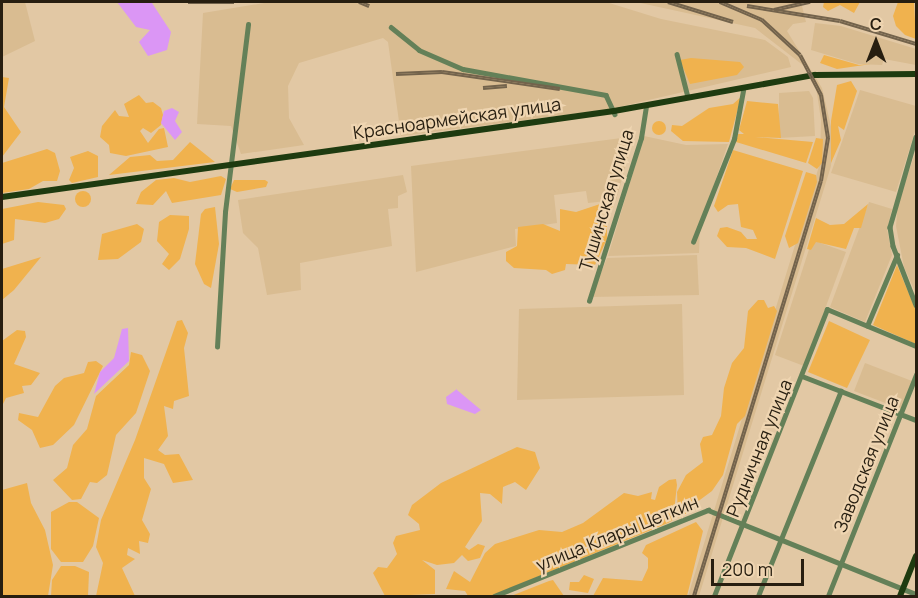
<!DOCTYPE html>
<html>
<head>
<meta charset="utf-8">
<style>
	body { margin:0 }
	#map { position:relative; width:918px; height:598px; overflow:hidden; background:#e2c8a4; font-family:Manrope,sans-serif }
	div>[style] { position:absolute }
	[style*='--x'] { left:calc(var(--x)*1px); top:calc(var(--y)*1px); width:calc(var(--w)*1px); rotate:calc(var(--a)*1deg) }
	.built>* { inset:0; background:#d9bc91 }
	.green>* { inset:0; background:#f0b24e }
	.round { border-radius:50% }
	.water>* { inset:0; background:#db96f5 }
	.minor>* { height:4.5px; margin:-2.25px; padding:0 2.25px; transform-origin:2.25px; border-radius:2.25px; background:#648058 }
	.major>* { height:6px; margin:-3px; padding:0 3px; transform-origin:3px; border-radius:3px; background:#1e3b10 }
	.rail>* { height:4px; margin-top:-2px; transform-origin:0; background:repeating-linear-gradient(90deg,#efd5b1 0 4.5px,#73634c 0 9px); box-sizing:border-box; border-block:2px solid #73634c }
	span { translate:-50% -50%; white-space:nowrap; text-align:center; line-height:1.15; -webkit-text-stroke:4.5px #efd5b1; paint-order:stroke }
	.street-label { font-size:18px; color:#271e10 }
	.frame { position:absolute; inset:0; border:3px solid #271e10; pointer-events:none }
	.north { position:absolute; left:846px; top:12px; width:60px; height:60px; -webkit-text-stroke:4px #efd5b1; paint-order:stroke; rotate:0deg; font-size:16px; font-weight:700; line-height:24px; text-align:center; color:#271e10 }
	.north::after { content:''; display:block; margin:auto; width:21px; height:27px; background:#271e10; clip-path:polygon(50% 0,100% 100%,50% 72%,0 100%) }
	.scale { position:absolute; left:711px; top:559px; width:93px; height:27px; box-sizing:border-box; border:3px solid #271e10; border-top:0; padding-left:8px; font-size:18px; line-height:21px; white-space:nowrap; color:#271e10; -webkit-text-stroke:4px #efd5b1; paint-order:stroke }
</style>
</head>
<body>
<div id="map">
	<div class="built">
		<i style="clip-path:polygon(2px 2px,25px 2px,35px 41px,2px 57px)"></i>
		<i style="clip-path:polygon(606px 2px,661px 19px,765px 40px,788px 57px,791px 67px,610px 109px,401px 136px,388px 42px,383px 38px,299px 63px,288px 86px,289px 118px,304px 145px,241px 154px,231px 126px,197px 124px,203px 13px,270px 2px)"></i>
		<i style="clip-path:polygon(636px 2px,801px 2px,806px 22px,793px 24px,787px 31px,822px 88px,833px 135px,831px 166px,699px 596px,688px 596px,820px 163px,821px 120px,816px 87px,808px 69px,755px 28px)"></i>
		<i style="clip-path:polygon(815px 23px,841px 26px,916px 49px,916px 65px,884px 59px,882px 65px,858px 64px,811px 50px)"></i>
		<i style="clip-path:polygon(860px 90px,916px 106px,916px 128px,896px 192px,831px 173px)"></i>
		<i style="clip-path:polygon(809px 91px,813px 98px,815px 136px,779px 138px,779px 93px)"></i>
		<i style="clip-path:polygon(644px 136px,686px 145px,728px 144px,700px 225px,699px 253px,608px 256px)"></i>
		<i style="clip-path:polygon(629px 137px,630px 151px,616px 200px,588px 203px,586px 191px,554px 195px,557px 223px,515px 229px,516px 246px,416px 272px,411px 166px)"></i>
		<i style="clip-path:polygon(916px 151px,916px 294px,904px 267px,896px 226px,898px 202px)"></i>
		<i style="clip-path:polygon(403px 175px,407px 192px,398px 196px,398px 208px,388px 209px,392px 246px,300px 263px,301px 290px,267px 295px,258px 248px,243px 233px,238px 200px)"></i>
		<i style="clip-path:polygon(869px 202px,892px 209px,887px 229px,892px 255px,865px 322px,830px 307px)"></i>
		<i style="clip-path:polygon(812px 240px,846px 252px,804px 366px,775px 355px)"></i>
		<i style="clip-path:polygon(697px 255px,699px 295px,591px 297px,607px 258px)"></i>
		<i style="clip-path:polygon(682px 304px,684px 395px,517px 400px,519px 309px)"></i>
		<i style="clip-path:polygon(865px 363px,912px 381px,901px 409px,854px 391px)"></i>
	</div>
	<div class="green">
		<i style="clip-path:polygon(824px 2px,860px 2px,854px 13px,840px 5px,828px 11px,823px 7px)"></i>
		<i style="clip-path:polygon(898px 2px,914px 2px,916px 39px,905px 35px,896px 26px,893px 16px)"></i>
		<i style="clip-path:polygon(824px 55px,859px 65px,871px 64px,837px 69px,820px 63px)"></i>
		<i style="clip-path:polygon(691px 58px,740px 62px,744px 67px,737px 75px,690px 84px,680px 60px)"></i>
		<i style="clip-path:polygon(2px 77px,9px 78px,4px 107px,21px 132px,2px 157px)"></i>
		<i style="clip-path:polygon(851px 81px,857px 91px,844px 130px,838px 126px,841px 140px,831px 163px,831px 121px,837px 85px)"></i>
		<i style="clip-path:polygon(139px 95px,146px 103px,153px 102px,161px 108px,163px 115px,161px 125px,151px 133px,143px 128px,140px 131px,148px 143px,159px 129px,164px 128px,168px 147px,126px 156px,110px 153px,109px 145px,100px 137px,102px 126px,115px 110px,119px 116px,129px 117px,124px 104px)"></i>
		<i style="clip-path:polygon(741px 97px,729px 142px,683px 141px,671px 131px,672px 125px,682px 126px,709px 108px,733px 104px)"></i>
		<i style="clip-path:polygon(747px 101px,778px 104px,781px 138px,755px 137px,813px 142px,806px 163px,736px 142px,738px 134px,744px 134px,739px 130px)"></i>
		<i class="round" style="left:652px;top:121px;width:14px;height:14px"></i>
		<i style="clip-path:polygon(816px 138px,823px 139px,822px 163px,817px 169px,808px 163px)"></i>
		<i style="clip-path:polygon(190px 142px,215px 162px,109px 175px,130px 157px,150px 155px,157px 161px,173px 160px)"></i>
		<i style="clip-path:polygon(47px 149px,55px 153px,60px 171px,57px 181px,43px 181px,29px 189px,2px 193px,2px 163px)"></i>
		<i style="clip-path:polygon(733px 150px,803px 171px,775px 259px,746px 248px,727px 247px,717px 236px,720px 228px,727px 227px,741px 232px,747px 239px,757px 239px,753px 230px,741px 227px,738px 204px,728px 205px,718px 212px,714px 206px)"></i>
		<i style="clip-path:polygon(88px 151px,98px 156px,98px 177px,72px 183px,69px 180px,74px 168px,70px 157px)"></i>
		<i style="clip-path:polygon(806px 172px,816px 175px,817px 182px,798px 243px,789px 248px,785px 236px)"></i>
		<i style="clip-path:polygon(221px 176px,226px 179px,221px 195px,172px 203px,166px 191px,153px 205px,136px 204px,141px 192px,156px 180px,174px 178px,190px 182px)"></i>
		<i style="clip-path:polygon(234px 180px,265px 180px,268px 182px,266px 187px,237px 192px,230px 189px)"></i>
		<i class="round" style="left:75px;top:191px;width:16px;height:16px"></i>
		<i style="clip-path:polygon(38px 202px,64px 205px,66px 209px,59px 219px,45px 223px,15px 219px,14px 240px,2px 244px,2px 209px)"></i>
		<i style="clip-path:polygon(603px 203px,613px 206px,609px 212px,599px 214px,607px 220px,607px 239px,595px 265px,566px 264px,565px 270px,552px 274px,546px 270px,514px 268px,506px 261px,506px 252px,517px 246px,518px 227px,543px 224px,560px 231px,560px 209px,576px 212px)"></i>
		<i style="clip-path:polygon(868px 204px,861px 228px,854px 228px,846px 249px,816px 242px,811px 250px,807px 249px,816px 218px,830px 225px,844px 224px)"></i>
		<i style="clip-path:polygon(215px 207px,219px 244px,211px 288px,204px 284px,195px 264px,201px 214px,205px 209px)"></i>
		<i style="clip-path:polygon(170px 215px,189px 216px,189px 229px,180px 259px,169px 270px,162px 264px,169px 254px,157px 241px,159px 222px)"></i>
		<i style="clip-path:polygon(137px 224px,144px 229px,141px 242px,118px 259px,98px 260px,102px 234px)"></i>
		<i style="clip-path:polygon(41px 257px,14px 290px,2px 300px,2px 269px)"></i>
		<i style="clip-path:polygon(897px 265px,916px 311px,916px 344px,873px 325px)"></i>
		<i style="clip-path:polygon(758px 300px,764px 300px,768px 308px,774px 306px,777px 311px,745px 416px,737px 424px,723px 475px,712px 491px,693px 505px,691px 512px,678px 518px,677px 492px,686px 475px,703px 462px,700px 444px,703px 437px,712px 435px,721px 416px,724px 388px,732px 363px,744px 348px,748px 311px)"></i>
		<i style="clip-path:polygon(182px 320px,188px 333px,184px 348px,189px 396px,174px 401px,173px 409px,164px 406px,168px 436px,158px 450px,165px 455px,179px 454px,193px 480px,173px 483px,164px 464px,144px 458px,144px 478px,151px 489px,142px 520px,150px 534px,148px 543px,139px 541px,140px 554px,128px 548px,127px 555px,135px 559px,122px 568px,135px 596px,96px 596px,103px 563px,96px 547px,101px 520px,135px 440px,177px 321px)"></i>
		<i style="clip-path:polygon(829px 321px,870px 340px,847px 388px,808px 372px)"></i>
		<i style="clip-path:polygon(17px 330px,25px 331px,26px 337px,14px 364px,40px 373px,31px 385px,22px 386px,24px 393px,6px 398px,2px 406px,2px 341px)"></i>
		<i style="clip-path:polygon(131px 352px,142px 355px,150px 371px,136px 413px,116px 435px,107px 475px,97px 483px,90px 482px,81px 499px,72px 500px,53px 480px,67px 468px,73px 445px,87px 429px,96px 396px,129px 365px)"></i>
		<i style="clip-path:polygon(96px 361px,103px 366px,74px 425px,53px 445px,40px 448px,32px 430px,18px 420px,19px 413px,38px 417px,55px 386px,64px 378px,84px 373px,88px 362px)"></i>
		<i style="clip-path:polygon(517px 447px,535px 452px,540px 468px,526px 490px,515px 482px,503px 487px,502px 504px,490px 494px,480px 493px,482px 521px,465px 547px,469px 550px,478px 544px,485px 546px,480px 558px,468px 561px,462px 555px,454px 563px,437px 565px,422px 560px,435px 570px,435px 594px,385px 596px,373px 573px,378px 567px,387px 568px,397px 554px,393px 543px,396px 536px,420px 530px,419px 524px,408px 515px,412px 505px,441px 483px)"></i>
		<i style="clip-path:polygon(669px 480px,676px 479px,677px 485px,673px 520px,668px 523px,491px 596px,468px 596px,465px 591px,446px 589px,454px 571px,470px 582px,485px 553px,495px 544px,539px 530px,562px 532px,583px 523px,624px 493px,638px 496px,652px 492px,651px 499px,655px 500px,659px 487px)"></i>
		<i style="clip-path:polygon(27px 483px,31px 503px,45px 530px,53px 565px,48px 596px,2px 596px,2px 490px)"></i>
		<i style="clip-path:polygon(69px 502px,77px 502px,99px 518px,93px 546px,83px 562px,61px 562px,51px 549px,51px 512px)"></i>
		<i style="clip-path:polygon(696px 522px,703px 531px,687px 596px,593px 596px,603px 578px,642px 581px,648px 568px,648px 558px,642px 553px,646px 545px)"></i>
		<i style="clip-path:polygon(61px 566px,75px 566px,89px 572px,88px 596px,51px 596px,52px 580px)"></i>
		<i style="clip-path:polygon(584px 575px,594px 579px,588px 593px,569px 590px,570px 582px,579px 582px)"></i>
		<i style="clip-path:polygon(553px 580px,564px 596px,511px 596px,549px 581px)"></i>
	</div>
	<div class="water">
		<i style="clip-path:polygon(117px 2px,152px 3px,171px 32px,167px 50px,148px 56px,139px 42px,150px 30px,136px 27px)"></i>
		<i style="clip-path:polygon(172px 108px,179px 112px,175px 121px,182px 132px,175px 140px,161px 123px,164px 111px)"></i>
		<i style="clip-path:polygon(128px 328px,129px 361px,94px 394px,100px 372px,114px 358px,122px 329px)"></i>
		<i style="clip-path:polygon(457px 389px,457px 390px,481px 410px,475px 414px,447px 404px,446px 397px)"></i>
	</div>
	<div class="minor">
		<i style="--x:391;--y:27;--w:36;--a:39"></i>
		<i style="--x:419;--y:50;--w:48;--a:23.4"></i>
		<i style="--x:463;--y:69;--w:145;--a:10.3"></i>
		<i style="--x:606;--y:95;--w:21;--a:65"></i>
		<i style="--x:677;--y:54;--w:44;--a:75.7"></i>
		<i style="--x:916;--y:137;--w:94;--a:106.1"></i>
		<i style="--x:890;--y:227;--w:19;--a:81"></i>
		<i style="--x:893;--y:246;--w:63;--a:68.7"></i>
		<i style="--x:693;--y:242;--w:111;--a:-68.3"></i>
		<i style="--x:734;--y:139;--w:49;--a:-79.4"></i>
		<i style="--x:589;--y:301;--w:171;--a:-72.3"></i>
		<i style="--x:641;--y:138;--w:33;--a:-81"></i>
		<i style="--x:867;--y:326;--w:77;--a:-67.1"></i>
		<i style="--x:217;--y:347;--w:135;--a:-86.6"></i>
		<i style="--x:225;--y:212;--w:189;--a:-83"></i>
		<i style="--x:802;--y:376;--w:122;--a:21.1"></i>
		<i style="--x:494;--y:596;--w:231;--a:-21.9"></i>
		<i style="--x:708;--y:510;--w:224;--a:22"></i>
		<i style="--x:714;--y:596;--w:308;--a:-68.5"></i>
		<i style="--x:827;--y:309;--w:96;--a:22.6"></i>
		<i style="--x:758;--y:596;--w:221;--a:-68"></i>
		<i style="--x:828;--y:596;--w:238;--a:-68.3"></i>
	</div>
	<div class="major">
		<i style="--x:2;--y:197;--w:618;--a:-8"></i>
		<i style="--x:614;--y:111;--w:204;--a:-10.2"></i>
		<i style="--x:815;--y:75;--w:101;--a:-0.6"></i>
		<i style="--x:900;--y:596;--w:43;--a:-68.2"></i>
	</div>
	<div class="rail">
		<i style="--x:188;--y:2;--w:46;--a:0"></i>
		<i style="--x:359;--y:2;--w:11;--a:22"></i>
		<i style="--x:668;--y:2;--w:68;--a:17.1"></i>
		<i style="--x:747;--y:6;--w:94;--a:9.2"></i>
		<i style="--x:840;--y:21;--w:79;--a:16.8"></i>
		<i style="--x:774;--y:10;--w:37;--a:-13"></i>
		<i style="--x:396;--y:74;--w:46;--a:-2.5"></i>
		<i style="--x:442;--y:72;--w:119;--a:8.2"></i>
		<i style="--x:483;--y:88;--w:24;--a:-5"></i>
		<i style="--x:694;--y:596;--w:434;--a:-73"></i>
		<i style="--x:821;--y:181;--w:44;--a:-80.8"></i>
		<i style="--x:828;--y:138;--w:44;--a:-99.2"></i>
		<i style="--x:821;--y:95;--w:45;--a:-117.7"></i>
		<i style="--x:800;--y:55;--w:52;--a:-137.4"></i>
		<i style="--x:762;--y:20;--w:46;--a:-156.8"></i>
	</div>
	<div class="street-label">
		<span style="left:457px;top:118px;rotate:-8deg">Красноармейская улица</span>
		<span style="left:606px;top:200px;rotate:-73deg">Тушинская улица</span>
		<span style="left:759px;top:448px;rotate:-68deg">Рудничная улица</span>
		<span style="left:866px;top:464px;rotate:-68deg">Заводская улица</span>
		<span style="left:617px;top:533px;rotate:-22deg">улица Клары Цеткин</span>
	</div>
	<div class="frame"></div>
	<div class="north">С</div>
	<div class="scale">200 m</div>
</div>
</body>
</html>
